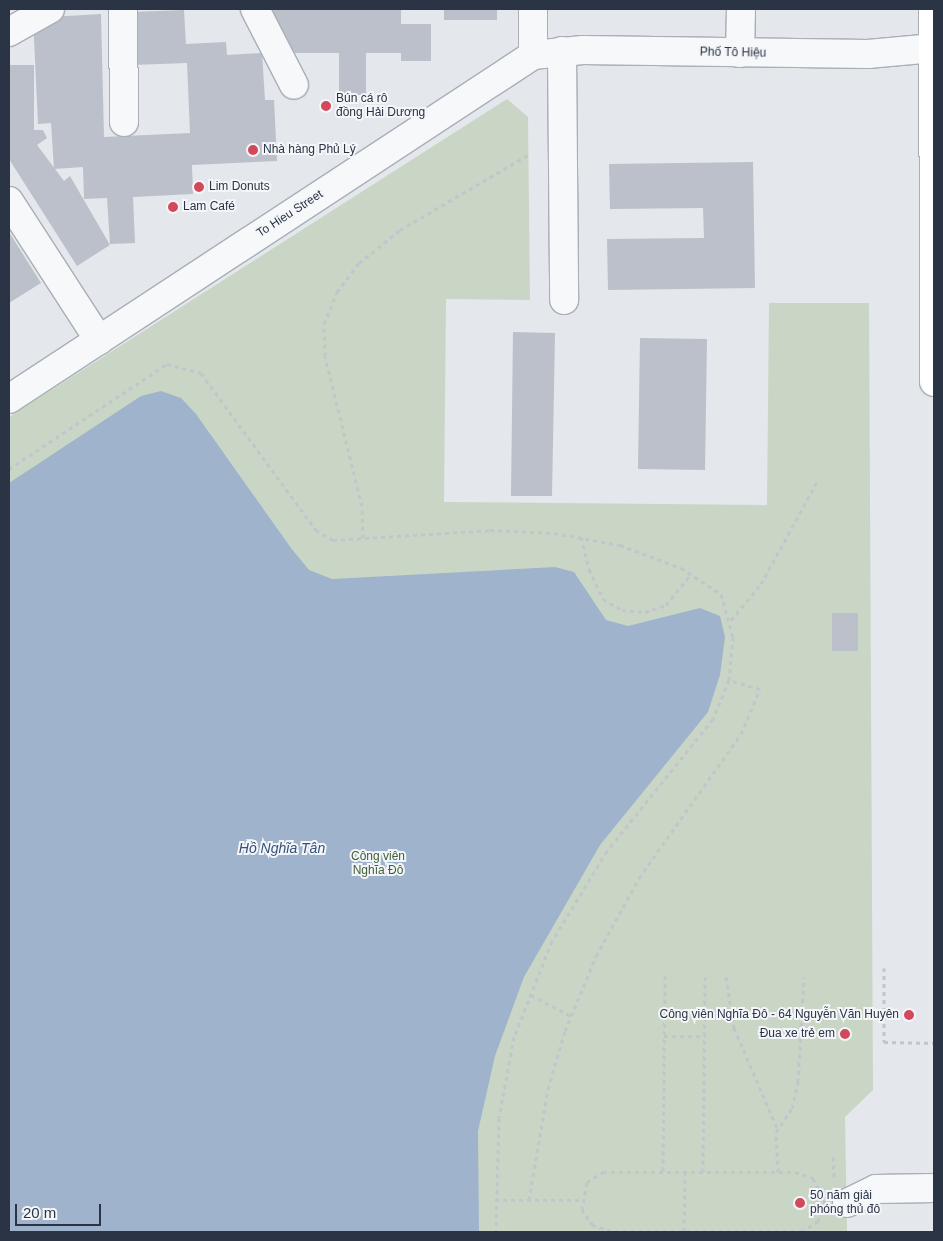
<!DOCTYPE html>
<html>
<head>
<meta charset="utf-8">
<style>
	body { margin:0 }
	#map { position:relative; width:943px; height:1241px; overflow:hidden; background:#e4e7ec; font-family:Arial,sans-serif }
	div>[style] { position:absolute }
	[style*='--x'] { left:calc(var(--x)*1px); top:calc(var(--y)*1px); width:calc(var(--w)*1px); rotate:calc(var(--a)*1deg) }
	.green>* { inset:0; background:#c9d6c5 }
	.water>* { inset:0; background:#9fb4cc }
	.building>* { inset:0; background:#bbc0ca }
	.path>* { height:3px; margin-top:-1.5px; transform-origin:0; background:repeating-linear-gradient(90deg,#c2c5cb 0 4px,transparent 0 8px) }
	.roads { filter:drop-shadow(1px 0 #a9aeb7) drop-shadow(-1px 0 #a9aeb7) drop-shadow(0 1px #a9aeb7) drop-shadow(0 -1px #a9aeb7) }
	.minor>* { height:28px; margin:-14px; padding:0 14px; transform-origin:14px; border-radius:14px; background:#f7f8fa }
	.major>* { height:28px; margin:-14px; padding:0 14px; transform-origin:14px; border-radius:14px; background:#fff }
	.dots>* { width:14px; height:14px; translate:-50% -50%; box-sizing:border-box; border:2px solid #f4f6f9; border-radius:50% }
	span { translate:-50% -50%; white-space:nowrap; text-align:center; line-height:1.15; -webkit-text-stroke:4px #f4f6f9; paint-order:stroke }
	.street-label { font-size:12px; color:#2b3445 }
	.poi-label { font-size:12px; color:#2b3445 }
	.left { translate:0 -50%; text-align:left }
	.right { translate:-100% -50%; text-align:right }
	.park-label { font-size:12px; color:#3f6138 }
	.water-label { font-size:14px; color:#34527a; font-style:italic }
	.frame { position:absolute; inset:0; border:10px solid #2b3445; pointer-events:none }
	.scale { position:absolute; left:15px; top:1204px; width:86px; height:22px; box-sizing:border-box; border:2px solid #2b3445; border-top:0; padding-left:6px; font-size:15px; line-height:18px; white-space:nowrap; color:#2b3445; -webkit-text-stroke:4px #f4f6f9; paint-order:stroke }
</style>
</head>
<body>
<div id="map">
	<div class="green">
		<i style="clip-path:polygon(507px 99px,528px 117px,530px 300px,446px 299px,444px 502px,767px 505px,769px 303px,869px 303px,873px 1090px,845px 1117px,847px 1232px,9px 1232px,9px 417px)"></i>
	</div>
	<div class="water">
		<i style="clip-path:polygon(161px 391px,181px 398px,196px 414px,291px 548px,309px 570px,332px 579px,555px 567px,574px 572px,606px 620px,628px 626px,700px 608px,720px 616px,725px 637px,720px 675px,708px 712px,600px 845px,524px 977px,495px 1056px,478px 1131px,479px 1232px,9px 1232px,9px 483px,141px 396px)"></i>
	</div>
	<div class="building">
		<i style="clip-path:polygon(265px 9px,401px 9px,401px 24px,431px 24px,431px 61px,401px 61px,401px 53px,366px 53px,366px 95px,339px 95px,339px 53px,292px 53px)"></i>
		<i style="clip-path:polygon(444px 9px,497px 9px,497px 20px,444px 20px)"></i>
		<i style="clip-path:polygon(184px 10px,186px 44px,226px 42px,227px 55px,262px 53px,265px 100px,274px 100px,277px 161px,192px 165px,193px 194px,133px 197px,135px 243px,110px 244px,107px 198px,84px 199px,83px 167px,54px 169px,51px 123px,38px 124px,33px 18px,101px 14px,104px 137px,190px 133px,187px 63px,133px 65px,131px 12px)"></i>
		<i style="clip-path:polygon(9px 65px,34px 65px,34px 130px,43px 130px,47px 138px,37px 145px,64px 181px,70px 176px,110px 245px,77px 266px,9px 159px)"></i>
		<i style="clip-path:polygon(753px 162px,755px 288px,608px 290px,607px 239px,704px 238px,703px 208px,610px 209px,609px 164px)"></i>
		<i style="clip-path:polygon(9px 232px,41px 283px,9px 303px)"></i>
		<i style="clip-path:polygon(513px 332px,555px 333px,552px 496px,511px 496px)"></i>
		<i style="clip-path:polygon(640px 338px,707px 339px,705px 470px,638px 469px)"></i>
		<i style="clip-path:polygon(832px 613px,858px 613px,858px 651px,832px 651px)"></i>
	</div>
	<div class="path">
		<i style="--x:9;--y:469;--w:190;--a:-33.6"></i>
		<i style="--x:167;--y:364;--w:35;--a:15"></i>
		<i style="--x:201;--y:373;--w:195;--a:53.8"></i>
		<i style="--x:316;--y:530;--w:20;--a:30"></i>
		<i style="--x:333;--y:540;--w:157;--a:-3.6"></i>
		<i style="--x:490;--y:530;--w:64;--a:2.7"></i>
		<i style="--x:554;--y:533;--w:67;--a:10.3"></i>
		<i style="--x:620;--y:545;--w:65;--a:20.7"></i>
		<i style="--x:681;--y:568;--w:48;--a:33"></i>
		<i style="--x:721;--y:594;--w:45;--a:74.4"></i>
		<i style="--x:733;--y:637;--w:43;--a:95.3"></i>
		<i style="--x:729;--y:680;--w:42;--a:112.3"></i>
		<i style="--x:713;--y:719;--w:169;--a:128.8"></i>
		<i style="--x:607;--y:851;--w:105;--a:121.4"></i>
		<i style="--x:552;--y:941;--w:103;--a:111.6"></i>
		<i style="--x:514;--y:1037;--w:82;--a:100.5"></i>
		<i style="--x:499;--y:1118;--w:114;--a:91.5"></i>
		<i style="--x:581;--y:537;--w:33;--a:76"></i>
		<i style="--x:589;--y:569;--w:33;--a:65"></i>
		<i style="--x:603;--y:599;--w:22;--a:30"></i>
		<i style="--x:622;--y:610;--w:23;--a:5"></i>
		<i style="--x:645;--y:612;--w:22;--a:-18"></i>
		<i style="--x:666;--y:605;--w:40;--a:-51"></i>
		<i style="--x:363;--y:538;--w:32;--a:-92"></i>
		<i style="--x:362;--y:506;--w:154;--a:-103.9"></i>
		<i style="--x:325;--y:356;--w:32;--a:-92"></i>
		<i style="--x:324;--y:324;--w:35;--a:-68"></i>
		<i style="--x:337;--y:292;--w:36;--a:-53"></i>
		<i style="--x:359;--y:263;--w:53;--a:-38.8"></i>
		<i style="--x:400;--y:230;--w:148;--a:-30.4"></i>
		<i style="--x:731;--y:620;--w:47;--a:-50.2"></i>
		<i style="--x:761;--y:584;--w:119;--a:-61.3"></i>
		<i style="--x:884;--y:968;--w:74;--a:90"></i>
		<i style="--x:884;--y:1042;--w:50;--a:1.1"></i>
		<i style="--x:726;--y:977;--w:52;--a:81.1"></i>
		<i style="--x:734;--y:1028;--w:109;--a:66.7"></i>
		<i style="--x:531;--y:995;--w:45;--a:27.7"></i>
		<i style="--x:664;--y:1036;--w:41;--a:0"></i>
		<i style="--x:833;--y:1157;--w:22;--a:87"></i>
		<i style="--x:663;--y:1171;--w:195;--a:-89.4"></i>
		<i style="--x:603;--y:1172;--w:192;--a:0"></i>
		<i style="--x:795;--y:1172;--w:19;--a:18"></i>
		<i style="--x:813;--y:1178;--w:28;--a:64"></i>
		<i style="--x:825;--y:1203;--w:19;--a:111"></i>
		<i style="--x:818;--y:1221;--w:18;--a:146"></i>
		<i style="--x:803;--y:1231;--w:192;--a:180"></i>
		<i style="--x:611;--y:1231;--w:19;--a:-162"></i>
		<i style="--x:593;--y:1225;--w:19;--a:-126"></i>
		<i style="--x:582;--y:1210;--w:28;--a:-80"></i>
		<i style="--x:587;--y:1182;--w:19;--a:-32"></i>
		<i style="--x:703;--y:1172;--w:195;--a:-89.4"></i>
		<i style="--x:778;--y:1172;--w:40;--a:-92.9"></i>
		<i style="--x:776;--y:1132;--w:29;--a:-56"></i>
		<i style="--x:792;--y:1108;--w:27;--a:-77"></i>
		<i style="--x:798;--y:1082;--w:105;--a:-86.7"></i>
		<i style="--x:495;--y:1200;--w:86;--a:0"></i>
		<i style="--x:529;--y:1200;--w:113;--a:-80.3"></i>
		<i style="--x:548;--y:1089;--w:60;--a:-73.7"></i>
		<i style="--x:565;--y:1031;--w:81;--a:-67.5"></i>
		<i style="--x:596;--y:956;--w:89;--a:-61.1"></i>
		<i style="--x:639;--y:878;--w:176;--a:-54.7"></i>
		<i style="--x:741;--y:734;--w:49;--a:-67.1"></i>
		<i style="--x:760;--y:689;--w:32;--a:-164"></i>
		<i style="--x:684;--y:1231;--w:60;--a:-89"></i>
	</div>
	<div class="roads">
		<div class="minor">
			<i style="--x:123;--y:9;--w:113;--a:89.5"></i>
			<i style="--x:255;--y:9;--w:85;--a:62.8"></i>
			<i style="--x:533;--y:9;--w:46;--a:90"></i>
			<i style="--x:9;--y:32;--w:47;--a:-29.3"></i>
			<i style="--x:562;--y:51;--w:249;--a:89.5"></i>
			<i style="--x:740;--y:53;--w:44;--a:-88.7"></i>
			<i style="--x:9;--y:201;--w:166;--a:57.1"></i>
			<i style="--x:9;--y:399;--w:627;--a:-33.28"></i>
			<i style="--x:533;--y:55;--w:50;--a:-5.7"></i>
			<i style="--x:583;--y:50;--w:285;--a:0.8"></i>
			<i style="--x:868;--y:54;--w:66;--a:-5.2"></i>
			<i style="--x:847;--y:1203;--w:32;--a:-26"></i>
			<i style="--x:876;--y:1189;--w:58;--a:-1"></i>
		</div>
		<div class="major">
			<i style="--x:933;--y:9;--w:373;--a:89.8"></i>
		</div>
	</div>
	<div class="dots">
		<i style="left:326px;top:106px;background:#d1495b"></i>
		<i style="left:253px;top:150px;background:#d1495b"></i>
		<i style="left:199px;top:187px;background:#d1495b"></i>
		<i style="left:173px;top:207px;background:#d1495b"></i>
		<i style="left:909px;top:1015px;background:#d1495b"></i>
		<i style="left:845px;top:1034px;background:#d1495b"></i>
		<i style="left:800px;top:1203px;background:#d1495b"></i>
	</div>
	<div class="street-label">
		<span style="left:733px;top:53px;rotate:1deg">Phố Tô Hiệu</span>
		<span style="left:290px;top:214px;rotate:-33deg">To Hieu Street</span>
	</div>
	<div class="poi-label">
		<span class="left" style="left:336px;top:106px">Bún cá rô<br>đồng Hải Dương</span>
		<span class="left" style="left:263px;top:150px">Nhà hàng Phủ Lý</span>
		<span class="left" style="left:209px;top:187px">Lim Donuts</span>
		<span class="left" style="left:183px;top:207px">Lam Café</span>
		<span class="right" style="left:899px;top:1015px">Công viên Nghĩa Đô - 64 Nguyễn Văn Huyên</span>
		<span class="right" style="left:835px;top:1034px">Đua xe trẻ em</span>
		<span class="left" style="left:810px;top:1203px">50 năm giải<br>phóng thủ đô</span>
	</div>
	<div class="park-label">
		<span style="left:378px;top:864px">Công viên<br>Nghĩa Đô</span>
	</div>
	<div class="water-label">
		<span style="left:282px;top:848px">Hồ Nghĩa Tân</span>
	</div>
	<div class="frame"></div>
	<div class="scale">20 m</div>
</div>
</body>
</html>
